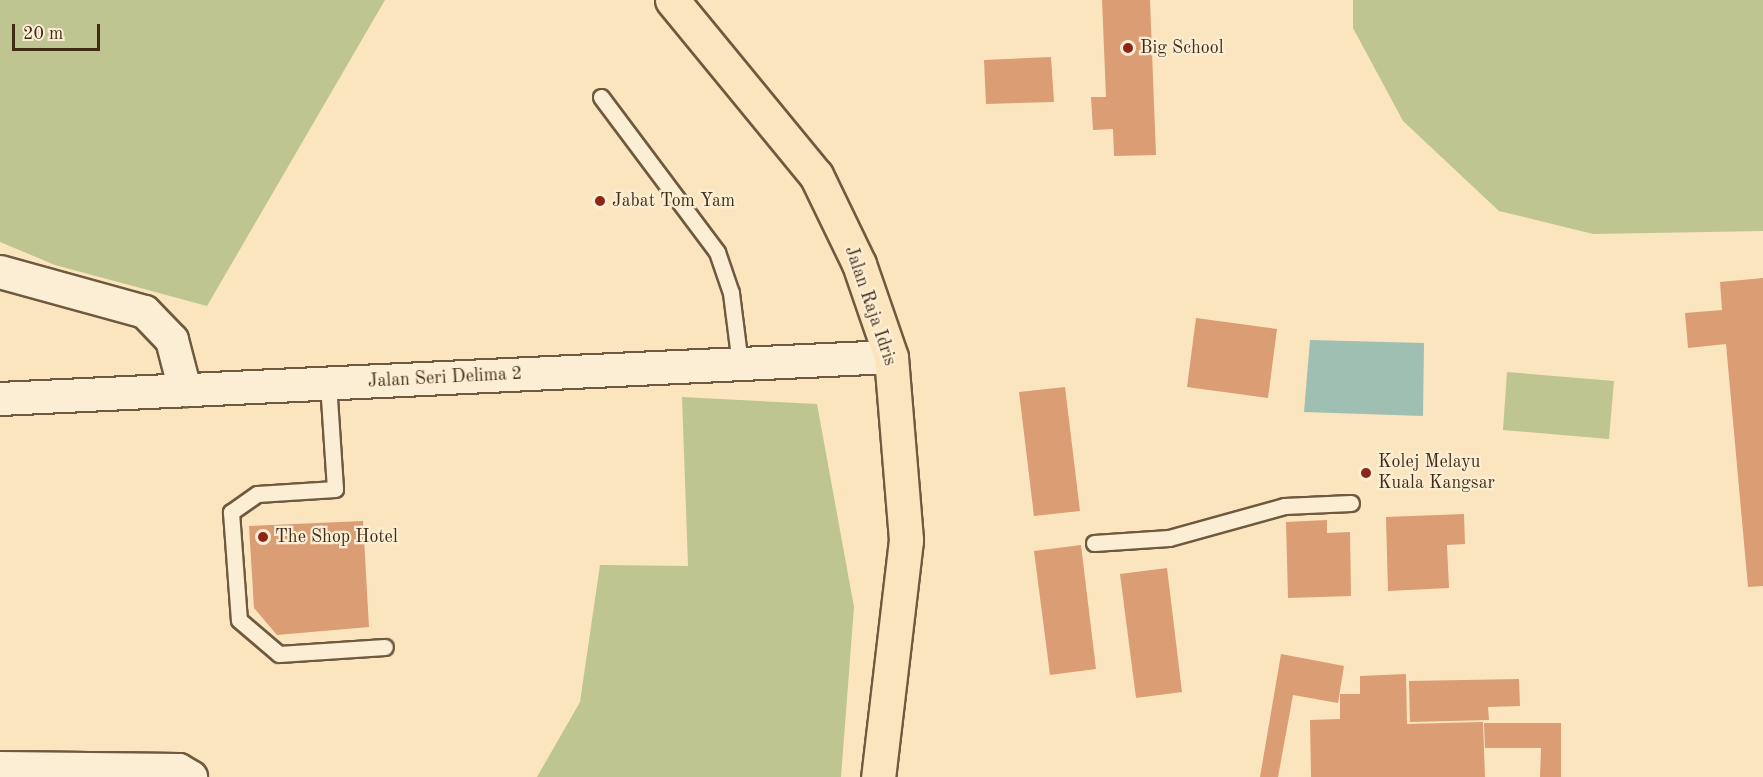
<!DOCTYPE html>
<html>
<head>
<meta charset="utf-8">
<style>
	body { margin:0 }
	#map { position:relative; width:1763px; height:777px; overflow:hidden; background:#fbe5be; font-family:"Old Standard TT",serif }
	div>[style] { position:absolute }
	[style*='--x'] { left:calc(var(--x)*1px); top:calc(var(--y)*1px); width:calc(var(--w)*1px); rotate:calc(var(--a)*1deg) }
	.green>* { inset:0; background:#bec591 }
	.water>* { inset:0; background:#9fbfb2 }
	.building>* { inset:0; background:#db9d74 }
	.roads { filter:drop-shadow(2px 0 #6f5a3f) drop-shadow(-2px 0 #6f5a3f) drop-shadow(0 2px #6f5a3f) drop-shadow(0 -2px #6f5a3f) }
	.lane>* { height:15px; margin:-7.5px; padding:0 7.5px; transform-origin:7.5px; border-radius:7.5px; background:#fceed5 }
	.street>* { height:32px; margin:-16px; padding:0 16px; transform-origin:16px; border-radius:16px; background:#fceed5 }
	.primary>* { height:33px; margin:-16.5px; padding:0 16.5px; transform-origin:16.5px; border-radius:16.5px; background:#fbe5be }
	.dots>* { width:16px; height:16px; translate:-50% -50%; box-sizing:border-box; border:3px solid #fceed5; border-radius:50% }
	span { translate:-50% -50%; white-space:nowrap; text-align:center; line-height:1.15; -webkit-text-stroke:4.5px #fceed5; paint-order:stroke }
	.poi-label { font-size:18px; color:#402c15 }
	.left { translate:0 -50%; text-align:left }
	.street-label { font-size:18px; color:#402c15 }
	.scale { position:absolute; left:12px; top:24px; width:88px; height:27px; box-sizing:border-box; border:3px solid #402c15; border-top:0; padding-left:8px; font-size:18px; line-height:21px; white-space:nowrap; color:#402c15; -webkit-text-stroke:4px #fceed5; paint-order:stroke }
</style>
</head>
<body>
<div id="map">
	<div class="green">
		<i style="clip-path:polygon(0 0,385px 0,207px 306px,55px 265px,0 242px)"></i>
		<i style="clip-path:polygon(1353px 0,1763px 0,1763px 231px,1593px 234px,1499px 211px,1403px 121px,1353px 28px)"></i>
		<i style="clip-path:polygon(1507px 372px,1614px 381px,1609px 439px,1503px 430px)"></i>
		<i style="clip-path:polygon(682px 397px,817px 404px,854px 607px,841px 777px,537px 777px,580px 702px,600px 565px,688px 566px)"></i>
	</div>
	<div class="water">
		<i style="clip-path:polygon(1310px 340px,1424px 343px,1423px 416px,1304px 412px)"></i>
	</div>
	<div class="building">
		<i style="clip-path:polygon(1102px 0,1150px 0,1156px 155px,1114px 156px,1113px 129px,1093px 130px,1091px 97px,1106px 97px)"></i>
		<i style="clip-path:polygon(1051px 57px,1054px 102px,986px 104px,984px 60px)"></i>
		<i style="clip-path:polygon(1763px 278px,1763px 586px,1748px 587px,1726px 344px,1688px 348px,1685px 313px,1722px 310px,1720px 282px)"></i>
		<i style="clip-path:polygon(1196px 318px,1277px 329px,1268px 398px,1187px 387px)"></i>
		<i style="clip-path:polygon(1065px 387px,1080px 511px,1034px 516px,1019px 392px)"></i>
		<i style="clip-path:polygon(1464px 514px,1465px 544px,1447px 545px,1449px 588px,1388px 591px,1386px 517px)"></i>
		<i style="clip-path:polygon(1327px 520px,1327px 533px,1350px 532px,1351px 596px,1288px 598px,1286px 522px)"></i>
		<i style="clip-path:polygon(363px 521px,369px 627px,277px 635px,254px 608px,249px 526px)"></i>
		<i style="clip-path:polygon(1081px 545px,1096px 669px,1050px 675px,1034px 551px)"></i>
		<i style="clip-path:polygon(1167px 568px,1182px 692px,1136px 698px,1120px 574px)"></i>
		<i style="clip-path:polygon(1281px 654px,1344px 666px,1338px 703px,1293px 695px,1278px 777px,1260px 777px)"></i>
		<i style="clip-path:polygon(1406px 674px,1407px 724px,1483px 722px,1485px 777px,1311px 777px,1310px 720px,1340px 719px,1340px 694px,1360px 694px,1360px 676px)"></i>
		<i style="clip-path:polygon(1519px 679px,1520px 706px,1488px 707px,1489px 720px,1410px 722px,1409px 681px)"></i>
		<i style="clip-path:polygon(1484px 723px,1561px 723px,1561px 777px,1540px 777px,1541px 748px,1485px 748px)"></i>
	</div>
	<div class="roads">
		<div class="lane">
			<i style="--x:601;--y:97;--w:194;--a:53.2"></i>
			<i style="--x:717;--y:252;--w:43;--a:71.1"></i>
			<i style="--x:731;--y:293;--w:72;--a:82.8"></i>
			<i style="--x:328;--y:383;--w:106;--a:86.2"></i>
			<i style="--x:335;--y:489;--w:78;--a:176.3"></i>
			<i style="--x:257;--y:494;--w:32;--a:145"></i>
			<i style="--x:231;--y:512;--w:108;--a:85.8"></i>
			<i style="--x:239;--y:620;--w:52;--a:40.4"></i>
			<i style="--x:279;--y:654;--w:106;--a:-3.8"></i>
			<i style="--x:1094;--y:543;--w:75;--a:-3.8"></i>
			<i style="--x:1169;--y:538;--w:119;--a:-15.5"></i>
			<i style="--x:1284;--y:506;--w:67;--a:-2.6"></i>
		</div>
		<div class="street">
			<i style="--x:0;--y:272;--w:150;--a:15.4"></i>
			<i style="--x:145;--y:312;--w:39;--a:46"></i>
			<i style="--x:172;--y:340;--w:52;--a:75.4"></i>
			<i style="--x:0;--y:399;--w:892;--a:-2.7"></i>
			<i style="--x:0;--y:768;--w:179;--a:0.6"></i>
			<i style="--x:179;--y:770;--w:14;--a:30"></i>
		</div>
		<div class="primary">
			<i style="--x:672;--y:0;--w:227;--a:50.6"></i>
			<i style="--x:816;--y:175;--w:99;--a:64.2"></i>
			<i style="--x:859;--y:264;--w:98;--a:71"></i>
			<i style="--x:891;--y:357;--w:184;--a:85.3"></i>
			<i style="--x:906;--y:540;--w:239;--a:96.7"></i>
		</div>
	</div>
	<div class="dots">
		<i style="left:1128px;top:48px;background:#8f2418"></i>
		<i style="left:600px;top:201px;background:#8f2418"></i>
		<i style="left:1366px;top:473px;background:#8f2418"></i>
		<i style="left:263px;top:537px;background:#8f2418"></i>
	</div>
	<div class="poi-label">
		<span class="left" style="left:1140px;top:48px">Big School</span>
		<span class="left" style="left:612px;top:201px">Jabat Tom Yam</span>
		<span class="left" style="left:1378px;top:473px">Kolej Melayu<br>Kuala Kangsar</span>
		<span class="left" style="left:275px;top:537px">The Shop Hotel</span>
	</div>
	<div class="street-label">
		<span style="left:870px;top:306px;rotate:71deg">Jalan Raja Idris</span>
		<span style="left:445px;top:378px;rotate:-3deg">Jalan Seri Delima 2</span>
	</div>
	<div class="scale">20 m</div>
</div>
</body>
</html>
